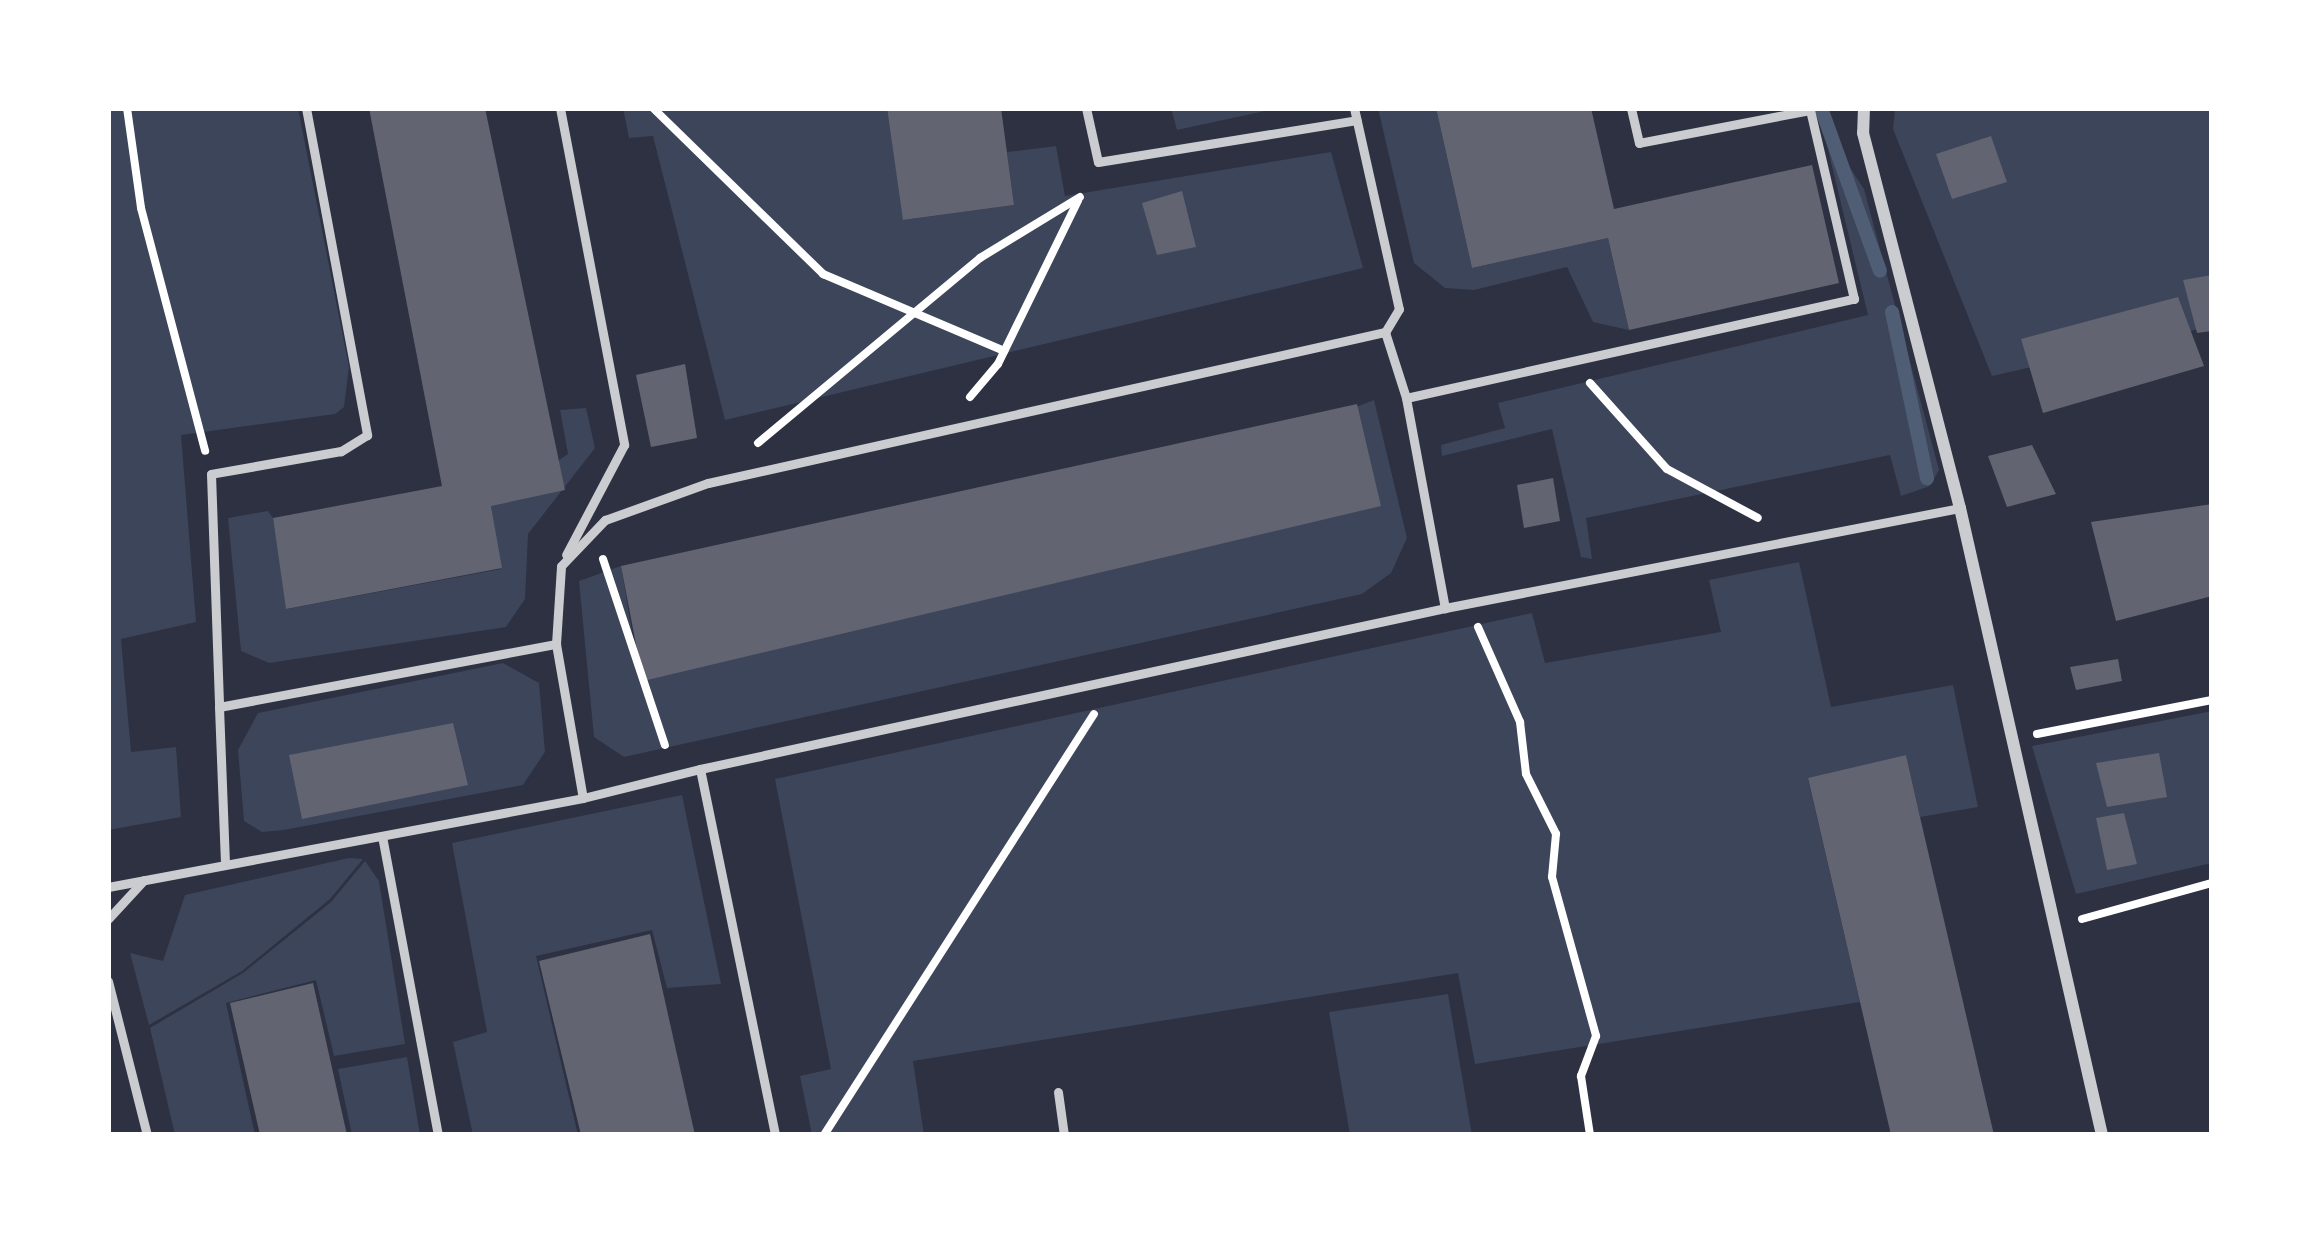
<!DOCTYPE html>
<html>
<head>
<meta charset="utf-8">
<style>
	body { margin:0 }
	#map { position:relative; width:2320px; height:1243px; overflow:hidden; background:#2d3142; font-family:"Sofia Sans Condensed",sans-serif }
	div>[style] { position:absolute }
	[style*='--x'] { left:calc(var(--x)*1px); top:calc(var(--y)*1px); width:calc(var(--w)*1px); rotate:calc(var(--a)*1deg) }
	.green>* { inset:0; background:#3c4559 }
	.stream>* { height:14px; margin:-7px; padding:0 7px; transform-origin:7px; border-radius:7px; background:#4f5d75 }
	.building>* { inset:0; background:#626471 }
	.path>* { height:8px; margin:-4px; padding:0 4px; transform-origin:4px; border-radius:4px; background:#fff }
	.service>* { height:9px; margin:-4.5px; padding:0 4.5px; transform-origin:4.5px; border-radius:4.5px; background:#caccd0 }
	.minor>* { height:12px; margin:-6px; padding:0 6px; transform-origin:6px; border-radius:6px; background:#caccd0 }
	span { translate:-50% -50%; white-space:nowrap; text-align:center; line-height:1.15; -webkit-text-stroke:9px #fff; paint-order:stroke }
	.frame { position:absolute; inset:0; border:111px solid #fff; pointer-events:none }
</style>
</head>
<body>
<div id="map">
	<div class="green">
		<i style="clip-path:polygon(108px 108px,298px 108px,349px 367px,344px 407px,335px 414px,181px 435px,196px 622px,121px 639px,131px 752px,176px 747px,181px 817px,108px 830px)"></i>
		<i style="clip-path:polygon(623px 108px,887px 108px,904px 220px,1014px 205px,1007px 152px,1056px 146px,1065px 196px,1331px 152px,1363px 268px,725px 420px,653px 136px,629px 138px)"></i>
		<i style="clip-path:polygon(1171px 108px,1279px 108px,1177px 130px)"></i>
		<i style="clip-path:polygon(1378px 108px,1436px 108px,1472px 268px,1608px 238px,1629px 330px,1593px 322px,1567px 267px,1474px 290px,1445px 288px,1414px 263px)"></i>
		<i style="clip-path:polygon(1895px 108px,2212px 108px,2212px 326px,1992px 376px,1893px 129px)"></i>
		<i style="clip-path:polygon(1822px 125px,1864px 189px,1939px 470px,1930px 486px,1901px 496px,1890px 455px,1586px 518px,1592px 559px,1581px 557px,1552px 429px,1442px 456px,1441px 445px,1505px 428px,1498px 403px,1868px 315px)"></i>
		<i style="clip-path:polygon(1374px 400px,1407px 538px,1391px 573px,1362px 594px,624px 757px,594px 737px,579px 581px,621px 566px,640px 680px)"></i>
		<i style="clip-path:polygon(586px 408px,595px 448px,528px 534px,525px 599px,506px 627px,269px 663px,241px 651px,228px 518px,268px 511px,273px 518px,287px 609px,501px 569px,491px 506px,568px 454px,560px 410px)"></i>
		<i style="clip-path:polygon(1799px 562px,1831px 707px,1953px 685px,1978px 807px,1920px 817px,1906px 755px,1808px 779px,1860px 1002px,1475px 1064px,1458px 973px,913px 1061px,924px 1135px,812px 1135px,800px 1076px,831px 1069px,775px 779px,1532px 613px,1545px 663px,1721px 632px,1709px 580px)"></i>
		<i style="clip-path:polygon(503px 663px,539px 683px,545px 752px,523px 785px,284px 830px,262px 832px,244px 821px,238px 750px,258px 713px)"></i>
		<i style="clip-path:polygon(2212px 711px,2212px 863px,2076px 894px,2032px 746px)"></i>
		<i style="clip-path:polygon(682px 795px,721px 984px,667px 988px,652px 930px,536px 956px,578px 1135px,473px 1135px,453px 1042px,487px 1032px,452px 843px)"></i>
		<i style="clip-path:polygon(349px 858px,363px 859px,330px 899px,242px 971px,149px 1025px,130px 953px,163px 961px,185px 895px)"></i>
		<i style="clip-path:polygon(365px 861px,379px 881px,405px 1044px,334px 1056px,316px 980px,226px 1003px,255px 1135px,175px 1135px,150px 1028px,243px 973px,331px 902px)"></i>
		<i style="clip-path:polygon(1448px 994px,1472px 1135px,1350px 1135px,1329px 1012px)"></i>
		<i style="clip-path:polygon(407px 1057px,420px 1135px,352px 1135px,338px 1069px)"></i>
	</div>
	<div class="stream">
		<i style="--x:1821;--y:108;--w:173;--a:70.1"></i>
		<i style="--x:1892;--y:312;--w:170;--a:78.1"></i>
	</div>
	<div class="building">
		<i style="clip-path:polygon(369px 108px,485px 108px,565px 490px,491px 506px,502px 568px,286px 609px,273px 518px,442px 486px)"></i>
		<i style="clip-path:polygon(887px 108px,1001px 108px,1014px 205px,903px 220px)"></i>
		<i style="clip-path:polygon(1436px 108px,1591px 108px,1614px 209px,1812px 165px,1839px 283px,1629px 330px,1608px 238px,1472px 268px)"></i>
		<i style="clip-path:polygon(1991px 136px,2007px 182px,1952px 199px,1936px 154px)"></i>
		<i style="clip-path:polygon(1182px 191px,1196px 247px,1157px 255px,1142px 203px)"></i>
		<i style="clip-path:polygon(2212px 275px,2212px 331px,2197px 333px,2183px 280px)"></i>
		<i style="clip-path:polygon(2178px 297px,2204px 366px,2043px 413px,2021px 339px)"></i>
		<i style="clip-path:polygon(685px 364px,697px 438px,651px 447px,636px 375px)"></i>
		<i style="clip-path:polygon(1357px 404px,1381px 506px,643px 681px,621px 566px)"></i>
		<i style="clip-path:polygon(2032px 445px,2056px 494px,2007px 507px,1988px 456px)"></i>
		<i style="clip-path:polygon(1553px 478px,1560px 521px,1524px 528px,1517px 485px)"></i>
		<i style="clip-path:polygon(2212px 504px,2212px 596px,2116px 621px,2091px 522px)"></i>
		<i style="clip-path:polygon(2118px 659px,2122px 681px,2076px 690px,2070px 667px)"></i>
		<i style="clip-path:polygon(453px 723px,468px 785px,302px 819px,289px 755px)"></i>
		<i style="clip-path:polygon(2159px 753px,2167px 797px,2107px 807px,2096px 763px)"></i>
		<i style="clip-path:polygon(1906px 755px,1920px 817px,1994px 1135px,1891px 1135px,1860px 1002px,1808px 778px)"></i>
		<i style="clip-path:polygon(2124px 813px,2137px 864px,2107px 870px,2096px 818px)"></i>
		<i style="clip-path:polygon(650px 934px,695px 1135px,581px 1135px,539px 961px)"></i>
		<i style="clip-path:polygon(313px 983px,347px 1135px,260px 1135px,230px 1003px)"></i>
	</div>
	<div class="path">
		<i style="--x:127;--y:108;--w:101;--a:82"></i>
		<i style="--x:141;--y:208;--w:251;--a:75.2"></i>
		<i style="--x:653;--y:108;--w:238;--a:44.3"></i>
		<i style="--x:823;--y:274;--w:197;--a:23"></i>
		<i style="--x:1590;--y:383;--w:115;--a:48.2"></i>
		<i style="--x:1667;--y:469;--w:103;--a:28.3"></i>
		<i style="--x:970;--y:397;--w:43;--a:-49.7"></i>
		<i style="--x:998;--y:364;--w:182;--a:-63.9"></i>
		<i style="--x:758;--y:443;--w:289;--a:-39.8"></i>
		<i style="--x:980;--y:258;--w:117;--a:-31.4"></i>
		<i style="--x:603;--y:559;--w:196;--a:71.6"></i>
		<i style="--x:1478;--y:627;--w:104;--a:66.1"></i>
		<i style="--x:1520;--y:722;--w:52;--a:83.4"></i>
		<i style="--x:1526;--y:774;--w:67;--a:63.4"></i>
		<i style="--x:1556;--y:834;--w:43;--a:95.3"></i>
		<i style="--x:1552;--y:877;--w:165;--a:74.5"></i>
		<i style="--x:1596;--y:1036;--w:43;--a:110.6"></i>
		<i style="--x:1581;--y:1076;--w:60;--a:81.3"></i>
		<i style="--x:2037;--y:734;--w:178;--a:-11"></i>
		<i style="--x:2082;--y:919;--w:135;--a:-15.5"></i>
		<i style="--x:824;--y:1135;--w:500;--a:-57.33"></i>
	</div>
	<div class="service">
		<i style="--x:306;--y:108;--w:333;--a:79.4"></i>
		<i style="--x:367;--y:435;--w:31;--a:148"></i>
		<i style="--x:341;--y:451;--w:132;--a:170"></i>
		<i style="--x:211;--y:474;--w:233;--a:88"></i>
		<i style="--x:219;--y:707;--w:343;--a:-10.6"></i>
		<i style="--x:556;--y:644;--w:78;--a:-86.3"></i>
		<i style="--x:561;--y:566;--w:64;--a:-46.3"></i>
		<i style="--x:605;--y:520;--w:109;--a:-19.8"></i>
		<i style="--x:708;--y:483;--w:694;--a:-12.57"></i>
		<i style="--x:1385;--y:332;--w:69;--a:72.3"></i>
		<i style="--x:1406;--y:398;--w:459;--a:-12.5"></i>
		<i style="--x:1854;--y:299;--w:194;--a:-103.1"></i>
		<i style="--x:1810;--y:110;--w:174;--a:169.1"></i>
		<i style="--x:1639;--y:143;--w:36;--a:-103"></i>
		<i style="--x:560;--y:108;--w:343;--a:79.2"></i>
		<i style="--x:624;--y:445;--w:124;--a:117.8"></i>
		<i style="--x:1086;--y:108;--w:55;--a:77.5"></i>
		<i style="--x:1098;--y:162;--w:262;--a:-9.2"></i>
		<i style="--x:1354;--y:108;--w:206;--a:77.4"></i>
		<i style="--x:1399;--y:309;--w:27;--a:121"></i>
		<i style="--x:1406;--y:398;--w:214;--a:79.5"></i>
		<i style="--x:556;--y:644;--w:156;--a:80.1"></i>
		<i style="--x:583;--y:798;--w:121;--a:-13.9"></i>
		<i style="--x:700;--y:769;--w:374;--a:78.4"></i>
		<i style="--x:219;--y:707;--w:153;--a:87.8"></i>
		<i style="--x:700;--y:769;--w:762;--a:-12.19"></i>
		<i style="--x:1445;--y:608;--w:525;--a:-10.99"></i>
		<i style="--x:382;--y:836;--w:304;--a:79.4"></i>
		<i style="--x:108;--y:887;--w:483;--a:-10.6"></i>
		<i style="--x:108;--y:919;--w:53;--a:-47.3"></i>
		<i style="--x:108;--y:981;--w:159;--a:75.8"></i>
		<i style="--x:1058;--y:1092;--w:43;--a:82.1"></i>
	</div>
	<div class="minor">
		<i style="--x:1864;--y:108;--w:25;--a:92"></i>
		<i style="--x:1863;--y:133;--w:387;--a:75.5"></i>
		<i style="--x:1960;--y:508;--w:643;--a:77.24"></i>
	</div>
	<div class="frame"></div>
</div>
</body>
</html>
